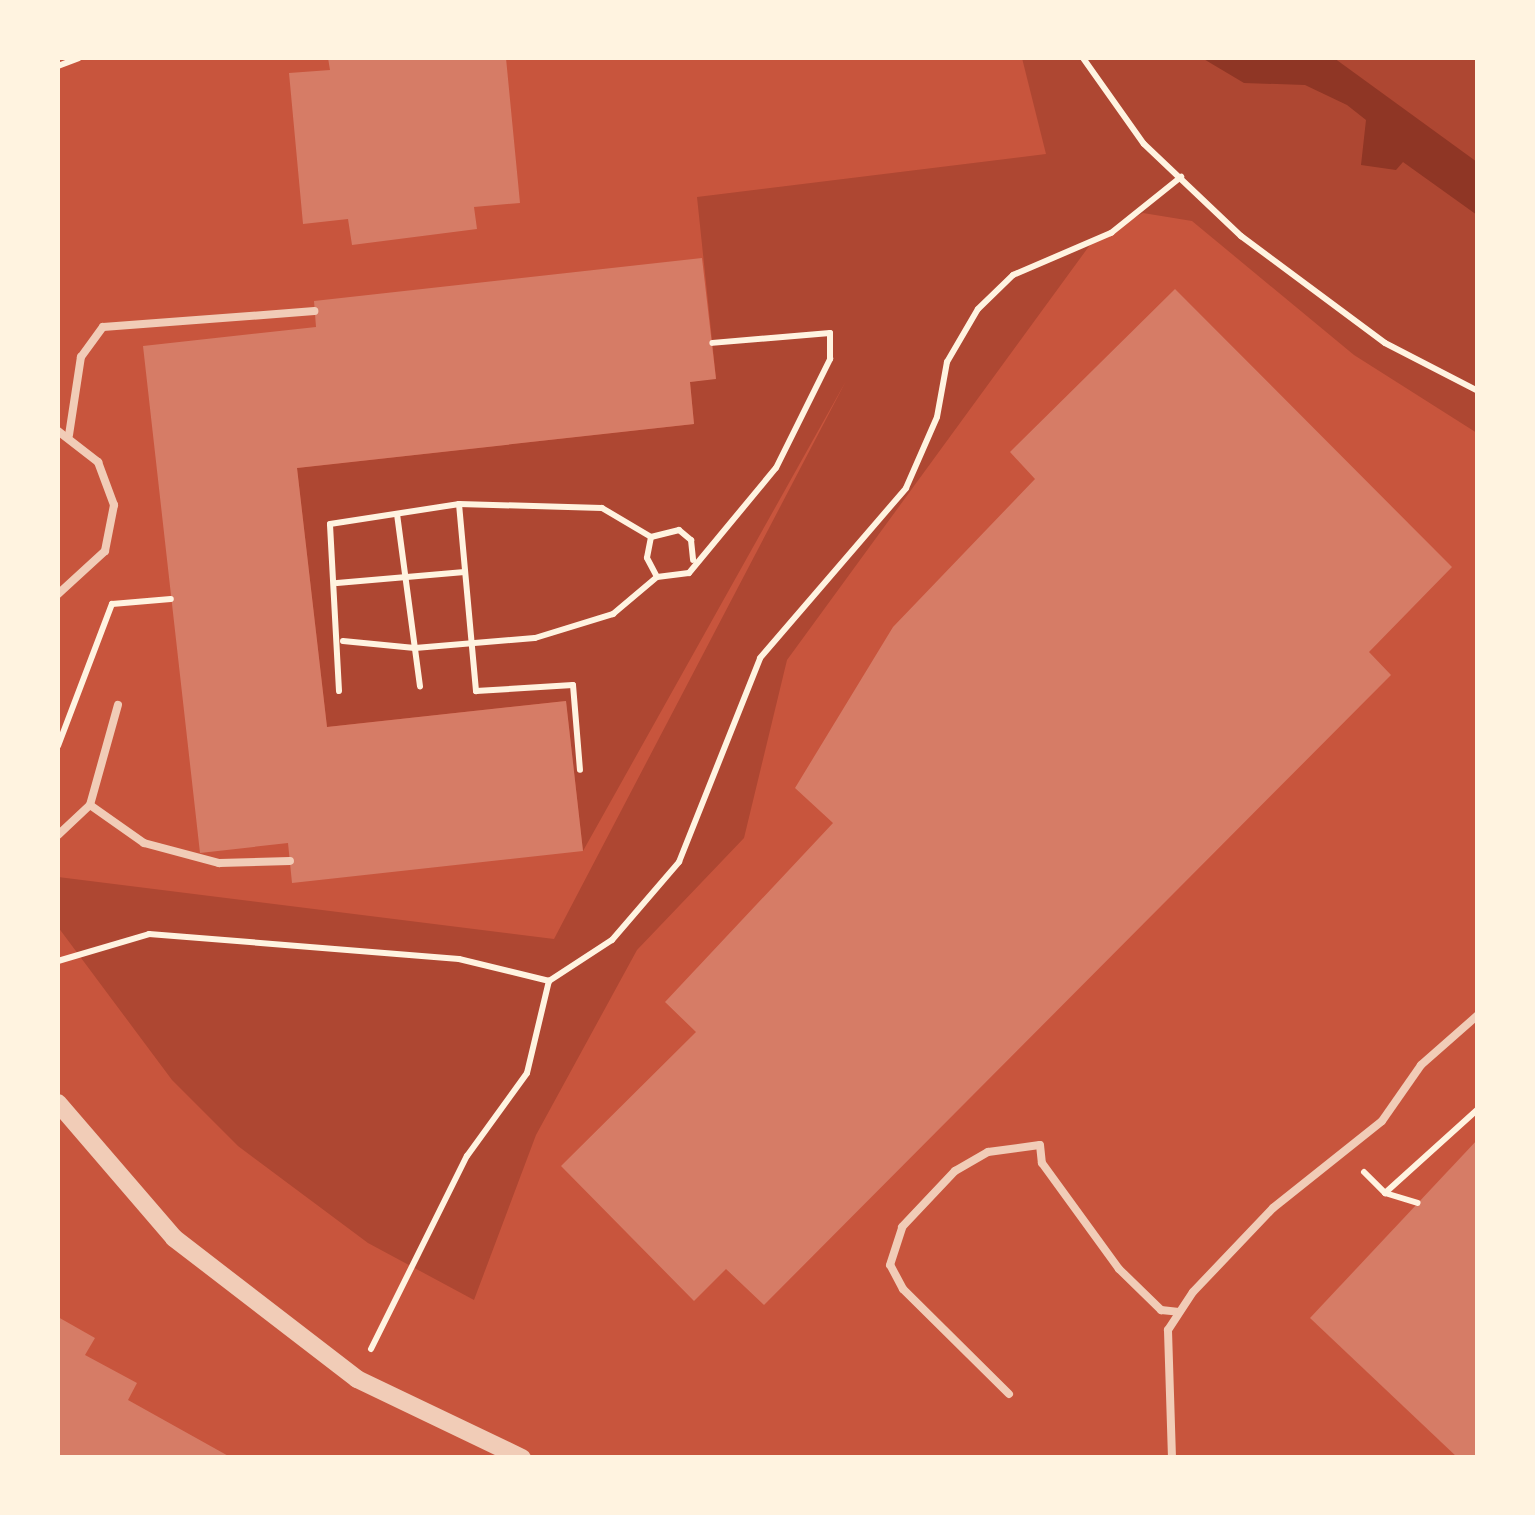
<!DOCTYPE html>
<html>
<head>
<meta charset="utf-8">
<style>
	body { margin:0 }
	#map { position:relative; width:1535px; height:1515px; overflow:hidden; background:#c8553d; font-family:Cabin,sans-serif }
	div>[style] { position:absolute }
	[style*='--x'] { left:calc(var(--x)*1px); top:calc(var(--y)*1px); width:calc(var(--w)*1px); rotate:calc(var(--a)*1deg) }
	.green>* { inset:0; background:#ae4732 }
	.water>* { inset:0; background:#8f3625 }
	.building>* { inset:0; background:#d67c66 }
	.path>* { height:6px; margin:-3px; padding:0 3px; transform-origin:3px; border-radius:3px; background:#fff3e0 }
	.service>* { height:8px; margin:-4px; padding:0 4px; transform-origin:4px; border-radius:4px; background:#f1ccb7 }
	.tertiary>* { height:18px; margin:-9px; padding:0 9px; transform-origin:9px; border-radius:9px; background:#f1ccb7 }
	span { translate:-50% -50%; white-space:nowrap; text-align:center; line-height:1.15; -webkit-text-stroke:9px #fff3e0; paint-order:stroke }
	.frame { position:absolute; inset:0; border:60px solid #fff3e0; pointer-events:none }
</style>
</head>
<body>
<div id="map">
	<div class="green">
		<i style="clip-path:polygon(1022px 58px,1477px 58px,1477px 433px,1354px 355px,1192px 221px,1143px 213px,1095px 238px,787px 660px,744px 838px,637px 950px,536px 1135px,474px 1300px,368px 1243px,238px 1146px,172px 1080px,58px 927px,58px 877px,554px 939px,846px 381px,583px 851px,566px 701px,327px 727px,297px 468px,694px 424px,690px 382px,716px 378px,697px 197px,1046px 154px)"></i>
	</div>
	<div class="water">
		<i style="clip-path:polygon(1202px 58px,1334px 58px,1477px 162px,1477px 215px,1403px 162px,1396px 170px,1361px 165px,1366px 120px,1347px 105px,1305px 85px,1244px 83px)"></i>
	</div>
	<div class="building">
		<i style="clip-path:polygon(328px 58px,506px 58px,520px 203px,474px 207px,477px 229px,352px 245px,348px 219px,303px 224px,289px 73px,330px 70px)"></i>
		<i style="clip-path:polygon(702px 258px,716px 379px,690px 382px,694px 424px,297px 468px,327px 727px,566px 701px,583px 851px,292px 883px,288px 843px,200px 853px,143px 346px,316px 327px,314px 301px)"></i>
		<i style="clip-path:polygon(1175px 289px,1452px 567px,1369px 652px,1391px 675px,764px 1305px,726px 1269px,694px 1301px,561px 1166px,696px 1032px,665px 1002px,833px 823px,795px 788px,893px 627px,1035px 479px,1010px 452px)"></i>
		<i style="clip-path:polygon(1478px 1139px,1478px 1458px,1458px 1458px,1310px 1318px)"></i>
		<i style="clip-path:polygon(58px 1317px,95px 1338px,85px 1355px,137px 1383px,128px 1400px,232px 1458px,58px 1458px)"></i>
	</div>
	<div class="path">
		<i style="--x:1083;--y:58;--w:105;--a:54.7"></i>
		<i style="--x:1144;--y:144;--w:134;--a:43.5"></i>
		<i style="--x:1241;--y:236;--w:179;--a:36.6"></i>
		<i style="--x:1385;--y:343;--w:105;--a:27.3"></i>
		<i style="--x:58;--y:66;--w:22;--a:-21"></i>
		<i style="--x:459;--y:504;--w:188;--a:84.8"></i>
		<i style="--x:476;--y:691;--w:97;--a:-3.5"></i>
		<i style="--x:573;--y:685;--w:85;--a:85.3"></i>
		<i style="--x:397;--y:514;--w:174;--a:82.4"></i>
		<i style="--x:651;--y:537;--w:29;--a:-14"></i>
		<i style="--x:679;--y:530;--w:16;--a:40"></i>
		<i style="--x:691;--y:540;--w:20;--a:84"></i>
		<i style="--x:337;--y:583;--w:128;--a:-4.9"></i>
		<i style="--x:343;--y:641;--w:72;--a:5.6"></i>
		<i style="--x:415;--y:648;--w:120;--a:-4.8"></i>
		<i style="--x:535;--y:638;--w:82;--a:-17.1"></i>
		<i style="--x:613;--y:614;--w:57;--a:-40.1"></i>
		<i style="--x:657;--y:577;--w:32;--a:-7"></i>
		<i style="--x:689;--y:573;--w:136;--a:-50.4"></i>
		<i style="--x:776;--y:468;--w:122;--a:-63.6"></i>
		<i style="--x:830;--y:359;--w:26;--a:-90"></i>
		<i style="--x:830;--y:333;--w:118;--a:175.2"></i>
		<i style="--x:339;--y:691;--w:167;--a:-93.1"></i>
		<i style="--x:330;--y:524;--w:131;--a:-8.8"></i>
		<i style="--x:459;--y:504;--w:143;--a:1.6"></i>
		<i style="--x:602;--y:508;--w:57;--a:30.6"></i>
		<i style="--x:651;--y:537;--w:21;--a:101"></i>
		<i style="--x:647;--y:558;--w:21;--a:62"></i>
		<i style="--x:58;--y:746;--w:152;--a:-69.2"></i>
		<i style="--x:112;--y:604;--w:59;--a:-4.8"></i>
		<i style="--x:58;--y:961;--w:95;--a:-16.5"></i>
		<i style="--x:149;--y:934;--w:311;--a:4.6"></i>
		<i style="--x:459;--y:959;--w:93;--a:13.7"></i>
		<i style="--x:549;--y:981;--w:75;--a:-33.1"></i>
		<i style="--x:612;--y:940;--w:103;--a:-49.3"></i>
		<i style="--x:679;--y:862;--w:219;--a:-68.3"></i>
		<i style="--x:760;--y:658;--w:224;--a:-49.3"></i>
		<i style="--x:906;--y:488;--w:77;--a:-66.4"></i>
		<i style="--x:937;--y:417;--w:56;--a:-79.7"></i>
		<i style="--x:947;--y:362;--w:61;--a:-59.7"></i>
		<i style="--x:978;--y:309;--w:49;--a:-44.2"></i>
		<i style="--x:1013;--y:275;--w:107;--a:-23.2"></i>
		<i style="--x:1111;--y:233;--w:90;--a:-38.7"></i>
		<i style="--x:1364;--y:1172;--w:30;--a:45"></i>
		<i style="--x:1385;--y:1193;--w:34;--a:17"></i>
		<i style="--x:1385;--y:1193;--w:125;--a:-42.1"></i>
		<i style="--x:371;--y:1349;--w:216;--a:-63.6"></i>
		<i style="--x:467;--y:1156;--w:102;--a:-54.1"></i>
		<i style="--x:527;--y:1073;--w:95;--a:-76.6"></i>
	</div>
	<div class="service">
		<i style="--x:58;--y:431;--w:51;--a:37.8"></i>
		<i style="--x:98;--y:462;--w:46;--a:69.6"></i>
		<i style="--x:114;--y:505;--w:47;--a:101.1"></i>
		<i style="--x:105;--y:551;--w:64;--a:137.5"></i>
		<i style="--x:69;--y:435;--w:79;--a:-81.3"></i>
		<i style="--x:81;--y:357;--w:37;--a:-54"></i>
		<i style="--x:103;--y:327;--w:212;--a:-4.3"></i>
		<i style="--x:90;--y:805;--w:66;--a:35.1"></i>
		<i style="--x:144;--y:843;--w:78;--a:14.9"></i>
		<i style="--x:219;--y:863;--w:71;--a:-1.6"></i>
		<i style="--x:58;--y:835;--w:44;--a:-43.2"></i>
		<i style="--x:90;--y:805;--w:104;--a:-74.4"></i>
		<i style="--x:1009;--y:1394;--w:149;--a:-135.3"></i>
		<i style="--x:903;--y:1289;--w:27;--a:-118"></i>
		<i style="--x:890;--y:1265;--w:40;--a:-72"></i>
		<i style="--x:902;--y:1227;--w:77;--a:-46.6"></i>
		<i style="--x:955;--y:1171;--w:38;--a:-30"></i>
		<i style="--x:988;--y:1152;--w:52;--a:-7.7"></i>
		<i style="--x:1040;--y:1145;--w:18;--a:84"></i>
		<i style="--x:1042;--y:1163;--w:131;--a:54"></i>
		<i style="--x:1119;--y:1269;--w:59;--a:44.3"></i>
		<i style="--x:1161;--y:1310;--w:18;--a:6"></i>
		<i style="--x:1172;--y:1458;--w:128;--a:-91.8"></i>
		<i style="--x:1168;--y:1330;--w:45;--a:-56.7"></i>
		<i style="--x:1193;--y:1292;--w:116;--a:-46.4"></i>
		<i style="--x:1273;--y:1208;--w:139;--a:-38.6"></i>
		<i style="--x:1382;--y:1121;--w:68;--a:-55.1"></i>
		<i style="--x:1421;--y:1065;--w:76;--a:-41.3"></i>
	</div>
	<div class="tertiary">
		<i style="--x:58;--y:1103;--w:178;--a:49.3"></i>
		<i style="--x:174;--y:1238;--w:231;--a:37.6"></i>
		<i style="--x:357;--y:1379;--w:183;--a:25.6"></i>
	</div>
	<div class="frame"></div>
</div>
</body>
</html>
